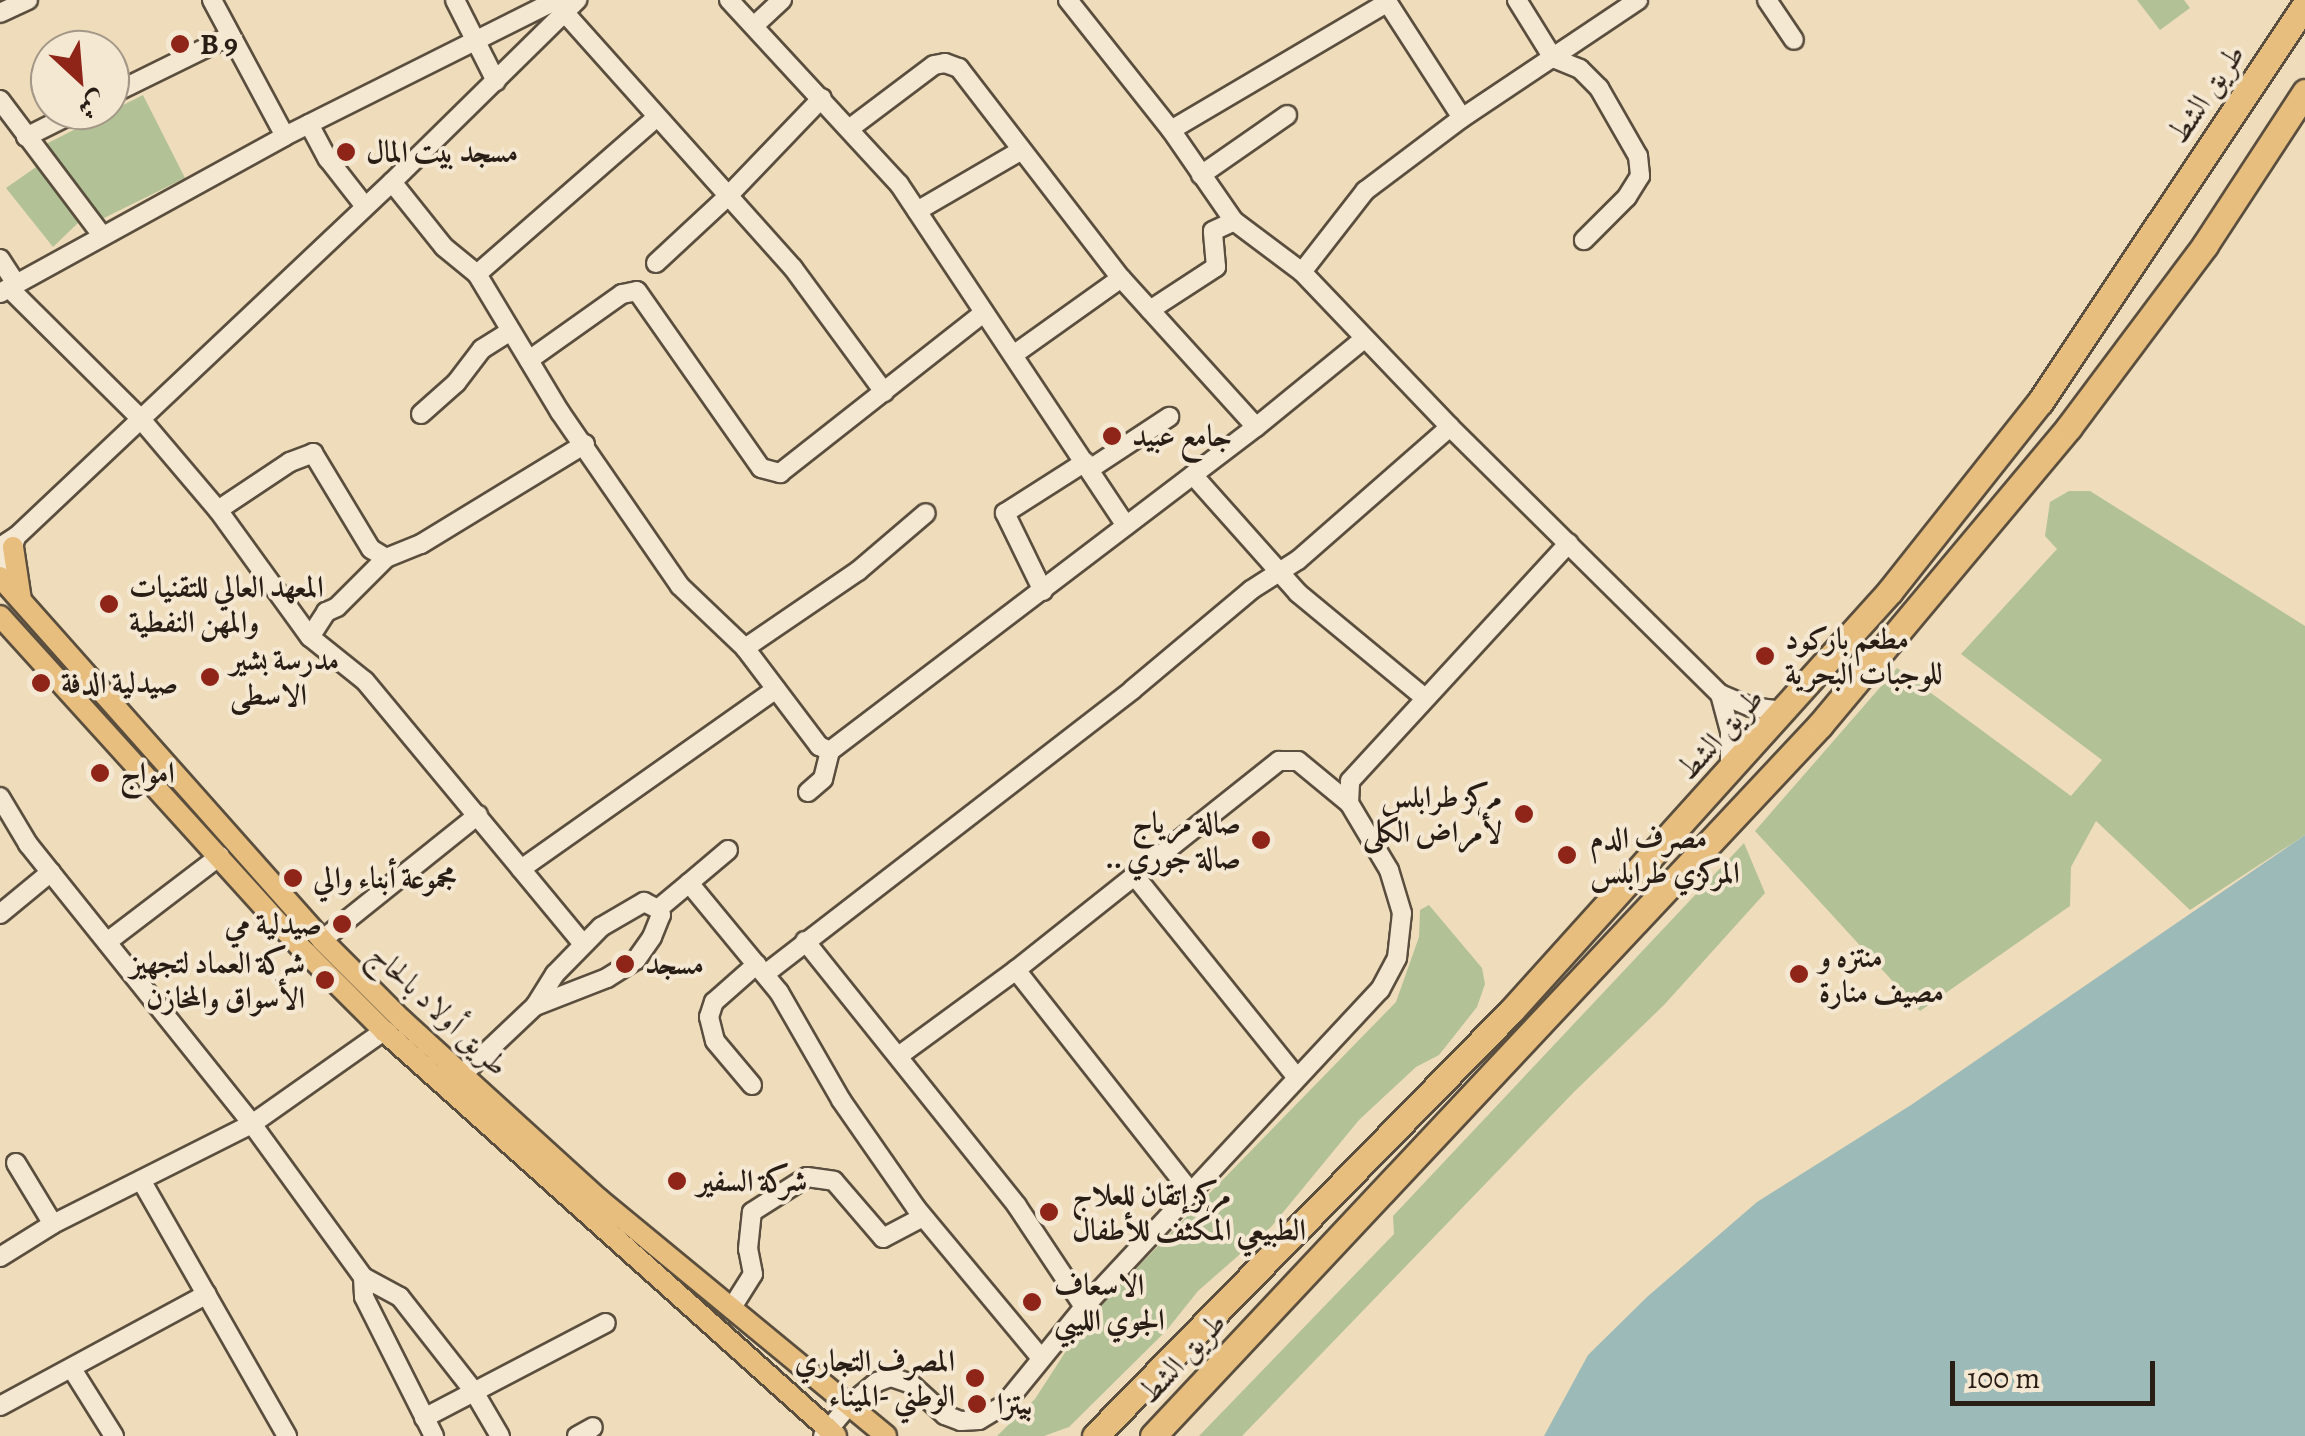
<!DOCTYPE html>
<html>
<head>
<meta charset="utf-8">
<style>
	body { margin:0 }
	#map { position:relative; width:2305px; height:1436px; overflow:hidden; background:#efdcbb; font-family:Alegreya,Amiri,serif }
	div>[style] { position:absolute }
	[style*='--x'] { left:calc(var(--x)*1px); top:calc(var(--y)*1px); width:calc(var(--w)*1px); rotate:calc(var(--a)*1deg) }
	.green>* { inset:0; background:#b2c296 }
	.water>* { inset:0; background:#9cbab8 }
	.roads { filter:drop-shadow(2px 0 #5a4e3e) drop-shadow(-2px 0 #5a4e3e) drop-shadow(0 2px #5a4e3e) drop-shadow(0 -2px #5a4e3e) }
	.minor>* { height:18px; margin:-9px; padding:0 9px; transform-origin:9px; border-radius:9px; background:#f5e8d3 }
	.major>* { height:20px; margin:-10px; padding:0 10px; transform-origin:10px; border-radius:10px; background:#e8be7e }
	.highway>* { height:25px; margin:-12.5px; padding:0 12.5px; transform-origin:12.5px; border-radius:12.5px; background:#e8be7e }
	.dots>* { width:28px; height:28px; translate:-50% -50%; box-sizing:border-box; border:5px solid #f5e8d3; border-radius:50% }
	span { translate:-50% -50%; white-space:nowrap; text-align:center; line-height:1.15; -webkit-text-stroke:8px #f5e8d3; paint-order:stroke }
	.poi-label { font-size:30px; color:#291e15; font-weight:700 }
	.left { translate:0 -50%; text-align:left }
	.right { translate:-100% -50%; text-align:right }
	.street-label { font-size:30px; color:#291e15 }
	.north { position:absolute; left:30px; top:30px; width:100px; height:100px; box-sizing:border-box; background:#f5e8d3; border:2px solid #a39787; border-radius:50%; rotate:154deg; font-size:28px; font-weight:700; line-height:40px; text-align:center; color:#291e15 }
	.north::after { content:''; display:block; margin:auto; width:35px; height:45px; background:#8f2418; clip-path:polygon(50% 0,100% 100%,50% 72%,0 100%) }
	.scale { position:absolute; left:1950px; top:1361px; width:205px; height:45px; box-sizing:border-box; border:5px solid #291e15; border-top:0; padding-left:12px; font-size:30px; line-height:35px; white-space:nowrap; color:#291e15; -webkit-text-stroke:8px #f5e8d3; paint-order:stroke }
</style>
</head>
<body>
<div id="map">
	<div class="green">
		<i style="clip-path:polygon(2137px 0,2184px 0,2190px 8px,2160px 30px)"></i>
		<i style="clip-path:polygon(143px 95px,185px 178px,102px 219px,40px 147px)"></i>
		<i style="clip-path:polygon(39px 165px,78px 223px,53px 247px,6px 188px)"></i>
		<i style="clip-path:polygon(2069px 491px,2090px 491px,2305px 626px,2305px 835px,2190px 910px,2096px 821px,2071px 867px,2070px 906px,1920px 1011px,1755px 831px,1897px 668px,2071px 796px,2102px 760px,1961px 654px,2057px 549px,2045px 536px,2050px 502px)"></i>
		<i style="clip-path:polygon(1744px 843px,1765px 893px,1664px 1005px,1574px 1092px,1242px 1436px,1199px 1436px,1394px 1234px,1393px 1216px)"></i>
		<i style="clip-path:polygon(1429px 905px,1482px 968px,1485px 984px,1477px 1007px,1439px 1055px,1416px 1067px,1359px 1120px,1271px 1227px,1198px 1291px,1166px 1331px,1069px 1427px,1044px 1436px,997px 1436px,1035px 1399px,1086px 1320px,1396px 1002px,1419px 937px,1420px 910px)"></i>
	</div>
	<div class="water">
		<i style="clip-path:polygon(2305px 835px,2305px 1436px,1544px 1436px,1588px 1355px,1647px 1297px,1757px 1202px,1911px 1105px)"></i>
	</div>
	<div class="roads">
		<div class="minor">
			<i style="--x:212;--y:0;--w:154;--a:61.8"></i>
			<i style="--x:455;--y:0;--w:91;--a:63.2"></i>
			<i style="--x:729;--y:0;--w:251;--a:47.3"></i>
			<i style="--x:899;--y:184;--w:410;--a:56.4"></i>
			<i style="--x:1068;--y:0;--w:166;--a:51.6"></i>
			<i style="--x:1171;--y:130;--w:111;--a:55.3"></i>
			<i style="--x:1234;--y:221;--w:85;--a:36.9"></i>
			<i style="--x:1302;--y:272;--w:214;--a:46.3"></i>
			<i style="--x:1450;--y:427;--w:380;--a:44.7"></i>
			<i style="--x:1720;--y:694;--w:34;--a:23"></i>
			<i style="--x:1751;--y:707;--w:34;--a:7"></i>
			<i style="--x:1386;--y:0;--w:140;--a:57.2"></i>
			<i style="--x:1517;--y:0;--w:68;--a:58.2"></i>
			<i style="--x:1553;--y:58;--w:29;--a:22"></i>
			<i style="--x:1580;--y:69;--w:27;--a:45"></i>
			<i style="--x:1599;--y:88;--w:78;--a:60.2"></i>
			<i style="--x:1638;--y:156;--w:20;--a:84"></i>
			<i style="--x:1640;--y:176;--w:25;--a:122"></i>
			<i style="--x:1627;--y:197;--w:61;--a:135"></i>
			<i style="--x:1767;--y:0;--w:48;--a:56"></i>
			<i style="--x:0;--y:13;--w:31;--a:-25"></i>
			<i style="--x:565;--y:13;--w:342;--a:48.2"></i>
			<i style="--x:793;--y:268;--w:154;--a:53.7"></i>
			<i style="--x:755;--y:25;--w:37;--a:-43"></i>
			<i style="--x:110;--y:95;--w:134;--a:-26.2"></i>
			<i style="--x:0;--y:100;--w:168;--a:53"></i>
			<i style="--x:309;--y:124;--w:40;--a:62"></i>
			<i style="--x:328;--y:159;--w:58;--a:52"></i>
			<i style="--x:849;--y:129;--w:106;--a:-37"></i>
			<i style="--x:934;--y:65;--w:11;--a:-10"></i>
			<i style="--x:945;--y:63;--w:15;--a:20"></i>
			<i style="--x:959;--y:68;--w:265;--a:52.4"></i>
			<i style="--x:1121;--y:278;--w:201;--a:47.8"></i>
			<i style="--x:1171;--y:130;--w:252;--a:-30.5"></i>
			<i style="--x:26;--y:137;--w:60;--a:-26.6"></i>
			<i style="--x:1201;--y:175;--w:105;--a:-34.9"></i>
			<i style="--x:392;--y:182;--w:83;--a:51.3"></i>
			<i style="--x:444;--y:247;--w:43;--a:39.3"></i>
			<i style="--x:477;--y:274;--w:161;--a:59"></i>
			<i style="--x:560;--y:412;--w:211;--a:55.4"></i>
			<i style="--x:680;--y:586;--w:90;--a:43.6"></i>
			<i style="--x:745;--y:648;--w:123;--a:52.9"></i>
			<i style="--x:819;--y:746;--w:12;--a:24"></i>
			<i style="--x:830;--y:751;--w:535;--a:-37.26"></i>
			<i style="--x:1256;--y:427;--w:139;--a:-39.2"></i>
			<i style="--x:917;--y:211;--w:121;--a:-30.2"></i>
			<i style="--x:0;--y:259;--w:30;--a:57"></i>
			<i style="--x:656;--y:263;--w:97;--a:-42.9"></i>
			<i style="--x:727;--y:197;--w:137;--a:-46.2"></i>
			<i style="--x:1302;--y:272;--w:103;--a:-52.1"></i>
			<i style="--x:1365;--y:191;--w:121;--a:-37"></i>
			<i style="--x:1462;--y:118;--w:212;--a:-33.8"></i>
			<i style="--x:477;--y:274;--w:237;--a:-41.1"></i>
			<i style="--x:9;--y:288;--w:183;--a:44.8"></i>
			<i style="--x:139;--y:417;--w:122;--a:49.7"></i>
			<i style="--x:218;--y:510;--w:157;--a:54.1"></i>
			<i style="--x:310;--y:637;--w:70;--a:38.7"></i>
			<i style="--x:365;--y:681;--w:244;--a:50.3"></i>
			<i style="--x:521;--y:869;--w:312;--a:-35.2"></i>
			<i style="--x:0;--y:293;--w:325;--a:-28.8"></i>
			<i style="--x:285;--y:136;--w:304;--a:-26.6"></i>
			<i style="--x:1150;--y:310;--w:79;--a:-33.1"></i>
			<i style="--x:1216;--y:267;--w:36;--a:-95"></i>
			<i style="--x:1213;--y:231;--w:23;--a:-25"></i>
			<i style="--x:1016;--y:353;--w:129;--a:-35.5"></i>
			<i style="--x:529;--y:360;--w:114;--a:-35.4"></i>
			<i style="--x:622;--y:294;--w:15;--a:-11"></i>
			<i style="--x:637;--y:291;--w:216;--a:55"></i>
			<i style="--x:761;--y:468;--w:20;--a:15"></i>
			<i style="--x:780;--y:473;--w:258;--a:-38.2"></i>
			<i style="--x:421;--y:414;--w:47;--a:-41.5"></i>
			<i style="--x:456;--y:383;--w:43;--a:-52.6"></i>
			<i style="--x:482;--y:349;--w:34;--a:-32"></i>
			<i style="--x:1090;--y:469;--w:95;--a:-33.4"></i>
			<i style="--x:1193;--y:475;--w:158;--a:48.3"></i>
			<i style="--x:1298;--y:593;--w:165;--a:39.6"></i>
			<i style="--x:218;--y:510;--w:87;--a:-33.7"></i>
			<i style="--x:290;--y:462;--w:25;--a:-21"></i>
			<i style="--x:313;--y:453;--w:112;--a:58.9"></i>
			<i style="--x:371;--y:549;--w:17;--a:31"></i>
			<i style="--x:386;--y:558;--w:38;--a:-22"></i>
			<i style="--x:421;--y:544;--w:192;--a:-31.4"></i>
			<i style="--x:0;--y:547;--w:20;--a:-33"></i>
			<i style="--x:17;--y:536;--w:516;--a:-43.35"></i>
			<i style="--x:392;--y:182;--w:260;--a:-44.5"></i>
			<i style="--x:0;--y:567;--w:30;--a:-60"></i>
			<i style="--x:1043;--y:591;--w:87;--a:-116"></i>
			<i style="--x:1005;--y:513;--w:95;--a:-32.5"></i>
			<i style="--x:310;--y:637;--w:30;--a:-57"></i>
			<i style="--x:326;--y:612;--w:12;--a:-24"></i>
			<i style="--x:337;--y:607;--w:69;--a:-45"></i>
			<i style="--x:745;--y:648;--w:137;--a:-34.3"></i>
			<i style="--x:858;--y:571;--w:89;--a:-40.5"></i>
			<i style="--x:1720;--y:694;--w:38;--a:75"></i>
			<i style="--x:1730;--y:731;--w:39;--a:90"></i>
			<i style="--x:808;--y:792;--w:20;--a:-41"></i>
			<i style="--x:823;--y:779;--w:29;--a:-76"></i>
			<i style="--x:0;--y:797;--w:55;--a:59.2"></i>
			<i style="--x:28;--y:844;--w:359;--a:51.3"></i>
			<i style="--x:252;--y:1124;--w:189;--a:54"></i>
			<i style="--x:363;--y:1277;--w:20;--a:87"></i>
			<i style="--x:364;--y:1297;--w:156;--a:63.3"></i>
			<i style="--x:521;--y:869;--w:97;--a:50.4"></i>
			<i style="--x:1134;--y:875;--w:260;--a:51.2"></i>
			<i style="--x:689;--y:883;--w:51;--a:-40.2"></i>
			<i style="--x:658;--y:909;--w:40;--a:-40"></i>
			<i style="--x:689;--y:883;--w:141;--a:50.5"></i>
			<i style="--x:779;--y:992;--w:125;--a:60.1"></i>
			<i style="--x:841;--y:1100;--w:131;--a:55.2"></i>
			<i style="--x:916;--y:1208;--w:194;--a:50.2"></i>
			<i style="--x:0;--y:914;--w:66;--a:-39.5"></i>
			<i style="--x:322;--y:940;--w:200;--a:-38.7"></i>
			<i style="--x:805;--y:941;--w:339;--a:51.3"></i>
			<i style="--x:1017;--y:1206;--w:121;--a:56.4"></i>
			<i style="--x:107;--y:942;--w:142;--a:-37.3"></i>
			<i style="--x:1016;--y:970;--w:281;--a:51.8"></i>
			<i style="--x:765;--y:974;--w:464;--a:-37.7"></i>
			<i style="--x:1132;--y:690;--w:155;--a:-40"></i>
			<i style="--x:1251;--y:590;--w:56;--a:-32.6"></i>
			<i style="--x:1298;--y:560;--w:202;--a:-41.2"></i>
			<i style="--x:535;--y:1006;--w:38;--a:-58"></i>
			<i style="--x:555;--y:974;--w:66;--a:-45.6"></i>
			<i style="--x:601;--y:927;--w:50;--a:-30.2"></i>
			<i style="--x:644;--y:902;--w:16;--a:27"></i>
			<i style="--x:900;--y:1055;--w:144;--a:-36.2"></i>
			<i style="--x:1016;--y:970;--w:336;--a:-38.5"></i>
			<i style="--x:1279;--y:761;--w:19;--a:0"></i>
			<i style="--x:1298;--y:761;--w:66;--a:39.5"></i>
			<i style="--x:462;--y:1075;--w:100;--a:-43.4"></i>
			<i style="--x:535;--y:1006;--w:77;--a:-21.3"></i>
			<i style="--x:607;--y:978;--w:34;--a:-32"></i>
			<i style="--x:636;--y:960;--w:28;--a:-55"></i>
			<i style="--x:652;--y:937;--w:24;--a:-68"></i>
			<i style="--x:661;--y:915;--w:7;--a:-117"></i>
			<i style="--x:752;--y:1085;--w:57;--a:-130.1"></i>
			<i style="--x:715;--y:1041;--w:25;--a:-104"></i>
			<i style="--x:709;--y:1017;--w:16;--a:-72"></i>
			<i style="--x:714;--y:1002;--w:57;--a:-41.5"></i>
			<i style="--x:16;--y:1163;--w:71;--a:58.8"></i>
			<i style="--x:141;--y:1180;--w:295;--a:60.3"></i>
			<i style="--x:0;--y:1257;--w:62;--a:-31.9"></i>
			<i style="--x:53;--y:1224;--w:223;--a:-26.7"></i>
			<i style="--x:252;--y:1124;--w:161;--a:-35.2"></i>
			<i style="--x:363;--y:1277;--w:42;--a:28.4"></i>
			<i style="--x:400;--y:1297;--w:118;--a:51.9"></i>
			<i style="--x:473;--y:1390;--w:53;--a:59.6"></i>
			<i style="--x:731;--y:1309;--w:41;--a:-57.8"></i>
			<i style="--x:753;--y:1274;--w:25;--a:-101"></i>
			<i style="--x:748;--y:1249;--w:37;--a:-84"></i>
			<i style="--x:752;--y:1212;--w:65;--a:-32.5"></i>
			<i style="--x:807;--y:1177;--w:27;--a:8"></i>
			<i style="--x:834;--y:1181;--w:75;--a:49.3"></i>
			<i style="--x:883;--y:1238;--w:45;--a:-27.7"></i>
			<i style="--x:72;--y:1369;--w:79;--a:57.9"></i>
			<i style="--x:0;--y:1406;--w:235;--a:-28.4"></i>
			<i style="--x:424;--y:1418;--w:205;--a:-27.6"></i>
			<i style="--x:577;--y:1436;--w:18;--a:-29"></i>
			<i style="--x:823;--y:1436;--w:38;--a:-50"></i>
			<i style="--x:847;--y:1407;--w:39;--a:-40"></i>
			<i style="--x:877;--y:1382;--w:15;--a:-20"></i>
			<i style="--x:891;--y:1377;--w:21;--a:19"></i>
			<i style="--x:911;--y:1384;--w:46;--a:42.4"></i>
			<i style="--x:945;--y:1415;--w:17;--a:21"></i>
			<i style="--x:961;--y:1421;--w:18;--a:-3"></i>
			<i style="--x:979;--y:1420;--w:29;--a:-31"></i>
			<i style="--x:1004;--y:1405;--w:127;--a:-50.8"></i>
			<i style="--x:1084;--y:1307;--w:434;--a:-47"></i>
			<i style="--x:1380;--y:990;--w:36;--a:-62"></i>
			<i style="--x:1397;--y:958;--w:45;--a:-83.7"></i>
			<i style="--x:1402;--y:913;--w:45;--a:-106.8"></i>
			<i style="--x:1389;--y:870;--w:78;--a:-120.8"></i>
			<i style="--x:1349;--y:803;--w:22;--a:-87"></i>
			<i style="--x:1350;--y:781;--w:323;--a:-47.4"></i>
		</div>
		<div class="major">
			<i style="--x:13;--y:547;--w:54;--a:81.4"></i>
			<i style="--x:0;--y:577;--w:485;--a:48.4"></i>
			<i style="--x:322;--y:940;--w:113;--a:45"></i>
			<i style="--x:402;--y:1020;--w:266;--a:42.3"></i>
			<i style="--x:599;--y:1199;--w:372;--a:39.5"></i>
			<i style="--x:0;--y:616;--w:454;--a:47.8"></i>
			<i style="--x:305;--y:952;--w:112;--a:45"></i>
			<i style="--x:384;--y:1031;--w:607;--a:41.86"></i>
		</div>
		<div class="highway">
			<i style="--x:1095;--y:1436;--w:596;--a:-45.61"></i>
			<i style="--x:1512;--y:1010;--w:564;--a:-47.94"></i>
			<i style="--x:1890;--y:591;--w:241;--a:-51.6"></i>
			<i style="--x:2040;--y:402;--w:478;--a:-56.3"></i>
			<i style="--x:1153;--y:1436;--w:975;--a:-46.83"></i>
			<i style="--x:1820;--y:725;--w:388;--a:-50.1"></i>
			<i style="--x:2069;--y:427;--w:227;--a:-53.2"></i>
			<i style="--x:2205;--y:245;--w:183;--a:-56.8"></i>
		</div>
	</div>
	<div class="dots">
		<i style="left:180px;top:44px;background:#8f2418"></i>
		<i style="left:346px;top:152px;background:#8f2418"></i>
		<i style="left:1112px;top:436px;background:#8f2418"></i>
		<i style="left:109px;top:604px;background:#8f2418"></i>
		<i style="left:1765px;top:656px;background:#8f2418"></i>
		<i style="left:210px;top:677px;background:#8f2418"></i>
		<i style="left:41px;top:683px;background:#8f2418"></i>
		<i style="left:100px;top:773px;background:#8f2418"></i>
		<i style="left:1524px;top:814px;background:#8f2418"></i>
		<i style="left:1261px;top:840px;background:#8f2418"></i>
		<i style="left:1567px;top:855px;background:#8f2418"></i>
		<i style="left:293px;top:878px;background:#8f2418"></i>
		<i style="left:342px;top:924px;background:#8f2418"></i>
		<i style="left:625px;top:964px;background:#8f2418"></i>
		<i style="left:1799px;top:974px;background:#8f2418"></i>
		<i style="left:325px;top:980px;background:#8f2418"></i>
		<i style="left:677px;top:1181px;background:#8f2418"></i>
		<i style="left:1049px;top:1212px;background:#8f2418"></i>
		<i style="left:1032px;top:1302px;background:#8f2418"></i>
		<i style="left:975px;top:1378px;background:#8f2418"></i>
		<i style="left:977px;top:1404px;background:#8f2418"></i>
	</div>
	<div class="poi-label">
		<span class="left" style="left:200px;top:44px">B 9</span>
		<span class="left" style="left:366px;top:152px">مسجد بيت المال</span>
		<span class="left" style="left:1132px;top:436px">جامع عبيد</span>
		<span class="left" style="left:129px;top:604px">المعهد العالي للتقنيات<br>والمهن النفطية</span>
		<span class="left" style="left:1785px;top:656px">مطعم باركود<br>للوجبات البحرية</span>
		<span class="left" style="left:230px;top:677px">مدرسة بشير<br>الاسطى</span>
		<span class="left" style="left:61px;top:683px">صيدلية الدفة</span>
		<span class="left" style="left:120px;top:773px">امواج</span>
		<span class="right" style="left:1502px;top:814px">مركز طرابلس<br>لأمراض الكلى</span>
		<span class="right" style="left:1241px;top:840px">صالة مرياج<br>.. صالة جوري</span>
		<span class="left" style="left:1590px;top:855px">مصرف الدم<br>المركزي طرابلس</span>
		<span class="left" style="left:313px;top:878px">مجموعة أبناء والي</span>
		<span class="right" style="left:322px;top:924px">صيدلية مي</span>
		<span class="left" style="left:1819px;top:974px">منتزه و<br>مصيف منارة</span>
		<span class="right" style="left:305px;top:980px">شركة العماد لتجهيز<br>الأسواق والمخازن</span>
		<span class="left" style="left:645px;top:964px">مسجد</span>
		<span class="left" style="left:697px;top:1181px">شركة السفير</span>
		<span class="left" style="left:1072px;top:1212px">مركز إتقان للعلاج<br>الطبيعي المكثف للأطفال</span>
		<span class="left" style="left:1054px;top:1302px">الاسعاف<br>الجوي الليبي</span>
		<span class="right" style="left:955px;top:1378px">المصرف التجاري<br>الوطني -الميناء</span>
		<span class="left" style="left:997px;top:1404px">بيتزا</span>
	</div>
	<div class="street-label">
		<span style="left:2206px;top:94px;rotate:-56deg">طريق الشط</span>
		<span style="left:1720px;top:734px;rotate:-48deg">طريق الشط</span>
		<span style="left:439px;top:1010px;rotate:43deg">طريق أولاد بالحاج</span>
		<span style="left:1182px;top:1358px;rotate:-47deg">طريق الشط</span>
	</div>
	<div class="north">ش</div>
	<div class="scale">100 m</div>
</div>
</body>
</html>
